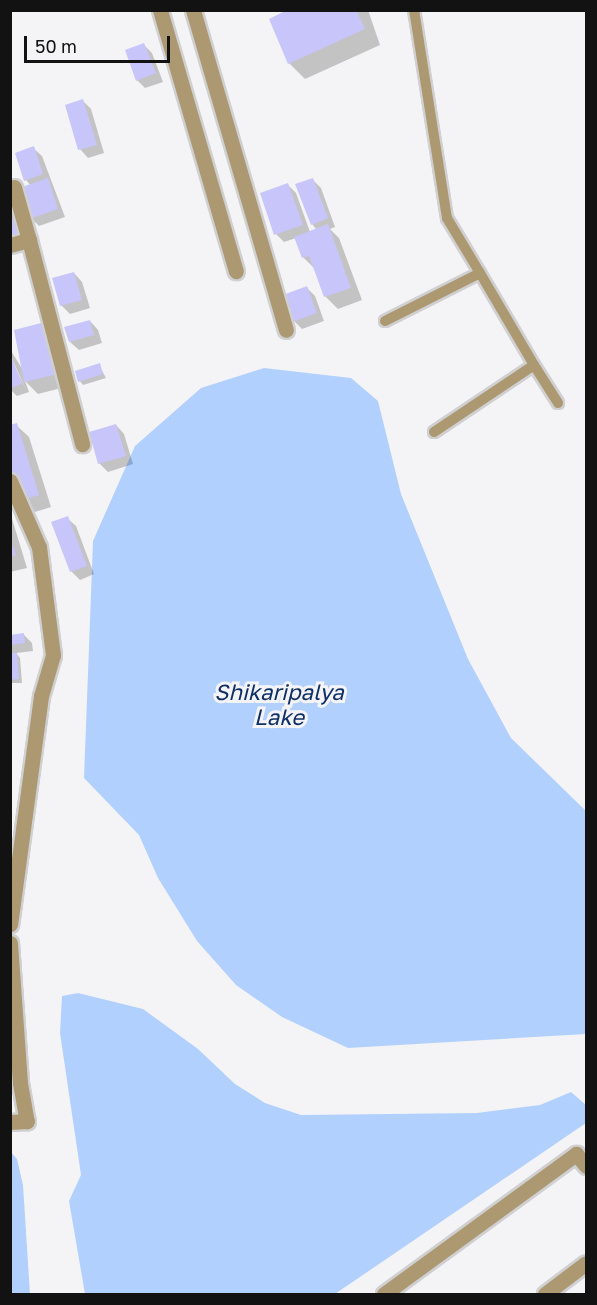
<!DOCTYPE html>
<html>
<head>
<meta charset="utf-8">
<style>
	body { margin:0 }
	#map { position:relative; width:597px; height:1305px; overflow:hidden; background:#f4f4f6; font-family:"Golos Text",sans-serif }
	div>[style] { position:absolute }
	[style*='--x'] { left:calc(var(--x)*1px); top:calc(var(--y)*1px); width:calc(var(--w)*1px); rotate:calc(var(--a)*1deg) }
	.water>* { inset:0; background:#b2d0fe }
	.shadow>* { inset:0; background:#0003 }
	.building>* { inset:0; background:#c8c5fa }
	.roads { filter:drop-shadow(2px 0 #d0d0d2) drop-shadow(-2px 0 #d0d0d2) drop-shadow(0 2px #d0d0d2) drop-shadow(0 -2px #d0d0d2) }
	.lane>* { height:10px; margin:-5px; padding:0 5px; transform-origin:5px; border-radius:5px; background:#ad9971 }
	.street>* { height:15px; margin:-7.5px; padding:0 7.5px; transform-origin:7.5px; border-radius:7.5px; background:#ad9971 }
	span { translate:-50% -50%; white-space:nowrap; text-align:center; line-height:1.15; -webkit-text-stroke:6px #f4f4f6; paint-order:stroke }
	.water-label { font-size:22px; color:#0e3066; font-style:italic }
	.frame { position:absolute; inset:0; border:12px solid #121212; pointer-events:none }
	.scale { position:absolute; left:24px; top:36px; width:146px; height:27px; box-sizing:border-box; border:3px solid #121212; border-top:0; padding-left:8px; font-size:18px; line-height:21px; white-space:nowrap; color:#121212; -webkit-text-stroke:4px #f4f4f6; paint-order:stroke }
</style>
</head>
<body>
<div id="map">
	<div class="water">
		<i style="clip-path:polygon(264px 368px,351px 378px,378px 401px,401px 494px,468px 659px,511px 738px,586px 811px,586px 1034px,348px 1048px,282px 1017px,236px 985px,197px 941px,158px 878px,139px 835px,84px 778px,93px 541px,135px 446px,201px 388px)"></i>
		<i style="clip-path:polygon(78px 993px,143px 1009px,198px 1049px,235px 1084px,265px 1103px,301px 1115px,477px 1113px,540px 1105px,571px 1092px,586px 1105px,586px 1123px,335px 1294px,85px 1294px,69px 1201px,81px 1175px,60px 1033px,62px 996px)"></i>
		<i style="clip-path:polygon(10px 1151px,17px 1159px,23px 1185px,30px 1294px,11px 1294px)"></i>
	</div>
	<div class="shadow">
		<i style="clip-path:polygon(291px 10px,368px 10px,380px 45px,305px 79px,289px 63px)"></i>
		<i style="clip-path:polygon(144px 45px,152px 53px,163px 82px,145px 88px,137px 80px)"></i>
		<i style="clip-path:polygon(83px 101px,91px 109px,104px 153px,88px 158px,80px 149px)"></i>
		<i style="clip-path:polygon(33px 148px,42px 156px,65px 217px,39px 226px,31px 218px,31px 186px,26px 180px)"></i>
		<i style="clip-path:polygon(312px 179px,321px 188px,335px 227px,330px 229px,339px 238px,362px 300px,338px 309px,326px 297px,316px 270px,303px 257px,296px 238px,284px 242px,276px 234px,288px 185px,296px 193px,310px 232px,317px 230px,312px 224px)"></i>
		<i style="clip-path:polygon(10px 210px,17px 217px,25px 243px,10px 247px)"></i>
		<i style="clip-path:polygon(74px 273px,82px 282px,90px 308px,70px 314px,61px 305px)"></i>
		<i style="clip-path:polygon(306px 287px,315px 296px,324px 321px,302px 329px,294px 321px)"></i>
		<i style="clip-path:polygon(90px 321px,98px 330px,102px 343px,79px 350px,70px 342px)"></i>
		<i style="clip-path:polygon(16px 331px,69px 386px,38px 394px,25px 381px,29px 392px,17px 396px,10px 389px,10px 357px,26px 390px,10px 354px,10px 349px,24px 372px)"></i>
		<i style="clip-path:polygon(99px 365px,106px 378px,83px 385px,80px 381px)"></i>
		<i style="clip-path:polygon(16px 425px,29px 437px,51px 507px,35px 512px,22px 500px)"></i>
		<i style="clip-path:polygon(116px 425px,124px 434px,133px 464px,108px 472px,100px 464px,91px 433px)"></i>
		<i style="clip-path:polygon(10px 512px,27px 568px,10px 572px)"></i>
		<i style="clip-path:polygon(67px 518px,76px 526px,94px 574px,80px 580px,72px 572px,53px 523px)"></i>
		<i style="clip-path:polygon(24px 635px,32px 643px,33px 651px,16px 653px,20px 658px,22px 683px,10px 683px,10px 636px)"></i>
	</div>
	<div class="building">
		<i style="clip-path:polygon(287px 10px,356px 10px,365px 29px,288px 64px,269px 19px)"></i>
		<i style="clip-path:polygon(144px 43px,156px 73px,136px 81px,125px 50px)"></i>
		<i style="clip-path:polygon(83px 99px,97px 145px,78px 150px,65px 105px)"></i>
		<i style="clip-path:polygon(34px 146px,43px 174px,24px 181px,15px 153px)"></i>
		<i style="clip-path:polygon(48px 178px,58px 209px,29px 219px,19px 188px)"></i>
		<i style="clip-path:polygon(313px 178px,328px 218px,311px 225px,295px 184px)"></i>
		<i style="clip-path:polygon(288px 183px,303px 225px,274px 235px,260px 193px)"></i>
		<i style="clip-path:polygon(10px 212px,18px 234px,10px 237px)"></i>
		<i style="clip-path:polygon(328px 224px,351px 288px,324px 297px,309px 256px,302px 258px,294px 237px)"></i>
		<i style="clip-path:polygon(74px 272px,82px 300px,60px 306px,52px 278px)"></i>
		<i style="clip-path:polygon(307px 286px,317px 313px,292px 322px,283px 295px)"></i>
		<i style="clip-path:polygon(90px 320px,94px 335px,69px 342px,64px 327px)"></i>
		<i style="clip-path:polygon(45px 322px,58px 374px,24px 382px,14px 330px)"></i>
		<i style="clip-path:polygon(10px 353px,22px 384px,10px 388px)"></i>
		<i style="clip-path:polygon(100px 363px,103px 374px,78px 382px,75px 371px)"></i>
		<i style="clip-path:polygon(17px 423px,39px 495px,21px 500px,10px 477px,10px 425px)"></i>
		<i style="clip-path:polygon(116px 424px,126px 456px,98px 464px,89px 432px)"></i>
		<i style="clip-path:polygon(68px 516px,87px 566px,70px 572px,51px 522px)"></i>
		<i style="clip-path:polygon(10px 539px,16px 555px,10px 557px)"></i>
		<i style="clip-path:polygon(24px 633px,25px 643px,10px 645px,10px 635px)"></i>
		<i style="clip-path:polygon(10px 653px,17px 653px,19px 679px,10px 680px)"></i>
	</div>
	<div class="roads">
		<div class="lane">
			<i style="--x:385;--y:321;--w:106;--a:-26.8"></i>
			<i style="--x:480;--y:273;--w:64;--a:-121"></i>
			<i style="--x:447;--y:218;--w:211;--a:-99"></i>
			<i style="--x:534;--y:365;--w:45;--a:57.7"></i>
			<i style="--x:434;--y:432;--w:120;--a:-33.8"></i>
			<i style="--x:534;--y:365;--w:107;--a:-120.4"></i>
		</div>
		<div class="street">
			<i style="--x:160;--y:10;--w:272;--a:73.8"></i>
			<i style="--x:193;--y:10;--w:333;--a:73.8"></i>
			<i style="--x:14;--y:187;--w:55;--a:74.2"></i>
			<i style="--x:10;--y:245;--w:20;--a:-15"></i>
			<i style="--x:29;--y:240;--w:211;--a:75.4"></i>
			<i style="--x:10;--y:481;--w:72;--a:66.3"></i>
			<i style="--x:39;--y:547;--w:109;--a:82.6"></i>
			<i style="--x:53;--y:655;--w:43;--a:106.3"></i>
			<i style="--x:41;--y:696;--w:230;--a:97.7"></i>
			<i style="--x:10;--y:943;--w:140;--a:85.9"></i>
			<i style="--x:20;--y:1083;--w:39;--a:80"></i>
			<i style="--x:27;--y:1121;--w:17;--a:177"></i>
			<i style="--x:384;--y:1294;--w:238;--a:-36.1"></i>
			<i style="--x:576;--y:1154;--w:16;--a:50"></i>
			<i style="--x:545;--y:1294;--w:51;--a:-37.1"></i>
		</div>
	</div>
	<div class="water-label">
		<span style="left:279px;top:704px">Shikaripalya<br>Lake</span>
	</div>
	<div class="frame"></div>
	<div class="scale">50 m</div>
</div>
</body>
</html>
